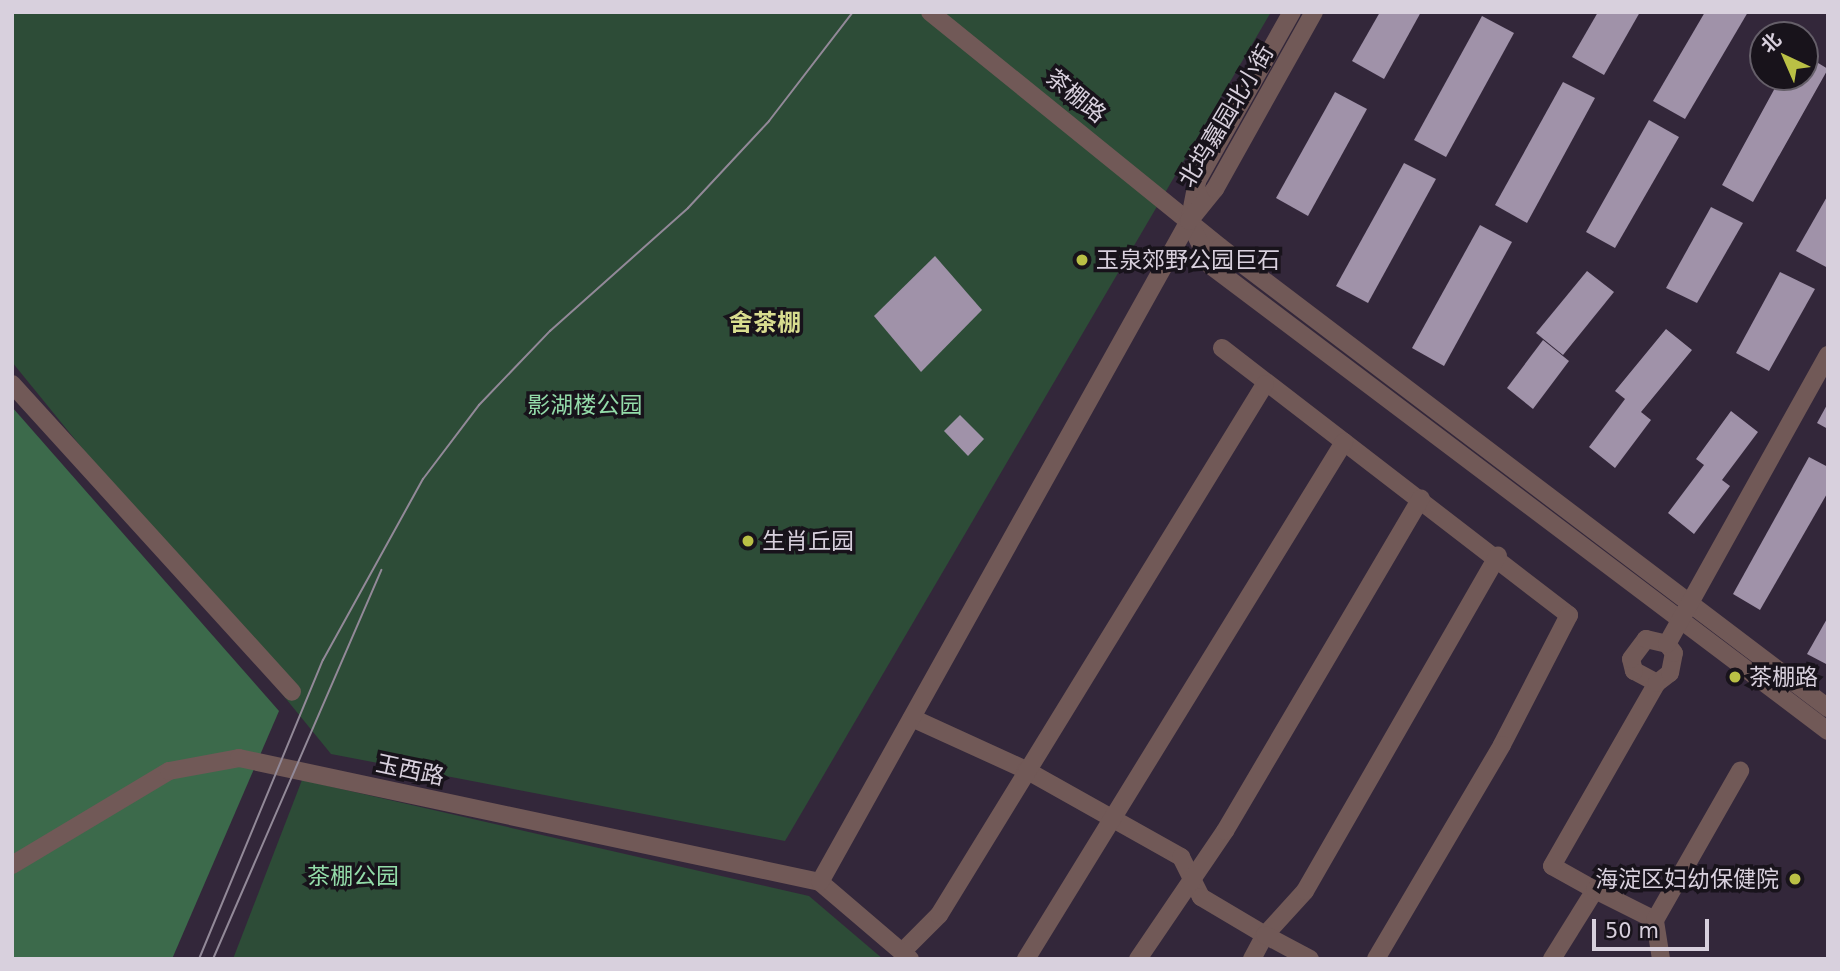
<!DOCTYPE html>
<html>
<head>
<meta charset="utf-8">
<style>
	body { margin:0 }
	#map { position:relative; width:1840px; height:971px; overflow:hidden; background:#33273a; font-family:"DejaVu Sans","Noto Sans SC",sans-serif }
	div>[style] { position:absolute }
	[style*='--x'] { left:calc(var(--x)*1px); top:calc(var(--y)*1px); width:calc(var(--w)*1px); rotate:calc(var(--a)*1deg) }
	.green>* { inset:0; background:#2d4c37 }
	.forest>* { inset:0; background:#3c6a4b }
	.building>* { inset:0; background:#a092a9 }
	.minor>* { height:18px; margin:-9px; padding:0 9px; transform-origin:9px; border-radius:9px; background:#715957 }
	.tram>* { height:2px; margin:-1px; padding:0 1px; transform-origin:1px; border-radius:1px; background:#928998 }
	.dots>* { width:19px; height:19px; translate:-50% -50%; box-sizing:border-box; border:4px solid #18131b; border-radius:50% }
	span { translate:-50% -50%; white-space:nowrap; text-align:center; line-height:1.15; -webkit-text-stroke:7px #18131b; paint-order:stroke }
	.street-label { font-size:23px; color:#d8d0dd }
	.poi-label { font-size:23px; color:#d8d0dd }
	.left { translate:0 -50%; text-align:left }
	.right { translate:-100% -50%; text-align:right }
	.park-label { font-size:23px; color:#93dba9 }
	.neighbourhood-label { font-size:24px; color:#d8dd8f; font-weight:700 }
	.frame { position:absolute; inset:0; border:14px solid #d8d0dd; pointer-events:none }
	.north { position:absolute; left:1749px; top:21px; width:70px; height:70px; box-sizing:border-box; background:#18131b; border:2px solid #655f69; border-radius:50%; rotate:316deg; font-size:19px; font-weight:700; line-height:28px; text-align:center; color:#d8d0dd }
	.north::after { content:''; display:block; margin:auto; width:24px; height:32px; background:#bac045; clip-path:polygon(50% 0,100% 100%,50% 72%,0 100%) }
	.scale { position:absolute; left:1592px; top:919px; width:117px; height:32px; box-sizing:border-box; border:4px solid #d8d0dd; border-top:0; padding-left:9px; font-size:21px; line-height:24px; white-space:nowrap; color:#d8d0dd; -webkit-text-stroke:5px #18131b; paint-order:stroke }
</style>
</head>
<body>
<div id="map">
	<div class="green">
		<i style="clip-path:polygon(12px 12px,1271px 12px,785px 841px,331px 754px,12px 362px)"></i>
		<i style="clip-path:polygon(302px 780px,809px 896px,883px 959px,233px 959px)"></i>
	</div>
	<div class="forest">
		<i style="clip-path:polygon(12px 407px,279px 711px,172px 959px,12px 959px)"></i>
	</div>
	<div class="building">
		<i style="clip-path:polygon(1380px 12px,1421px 12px,1384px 79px,1352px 61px)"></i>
		<i style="clip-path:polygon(1598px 12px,1640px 12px,1604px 75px,1572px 57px)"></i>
		<i style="clip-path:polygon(1705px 12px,1748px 12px,1685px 119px,1653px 101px)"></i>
		<i style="clip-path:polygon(1482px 16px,1514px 33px,1446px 157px,1414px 140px)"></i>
		<i style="clip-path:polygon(1805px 55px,1828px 69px,1753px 202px,1722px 185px,1781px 77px,1805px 77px)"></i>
		<i style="clip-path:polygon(1563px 82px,1595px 98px,1527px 223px,1495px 205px)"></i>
		<i style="clip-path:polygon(1335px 92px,1367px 109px,1308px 216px,1276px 198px)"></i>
		<i style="clip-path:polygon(1649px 120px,1679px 137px,1615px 248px,1586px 232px)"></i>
		<i style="clip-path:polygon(1404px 163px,1436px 179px,1368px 303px,1336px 286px)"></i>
		<i style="clip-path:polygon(1828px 195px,1828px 268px,1796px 251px)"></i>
		<i style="clip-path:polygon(1711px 207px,1743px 223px,1697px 303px,1666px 288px)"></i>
		<i style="clip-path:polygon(1480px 225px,1512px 242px,1444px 366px,1412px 348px)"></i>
		<i style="clip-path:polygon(935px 256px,982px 310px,921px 372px,874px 316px)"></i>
		<i style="clip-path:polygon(1587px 271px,1614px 292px,1563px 355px,1536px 333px)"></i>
		<i style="clip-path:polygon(1780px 272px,1815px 289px,1769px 371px,1736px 353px)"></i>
		<i style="clip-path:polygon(1666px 329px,1692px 350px,1641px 412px,1651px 420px,1615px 468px,1589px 447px,1625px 399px,1615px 391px)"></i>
		<i style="clip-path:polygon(1543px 340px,1569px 361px,1533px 409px,1507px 388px)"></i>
		<i style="clip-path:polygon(1828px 403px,1828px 429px,1817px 423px)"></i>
		<i style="clip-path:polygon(1731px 411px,1758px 432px,1722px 480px,1730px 486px,1694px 534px,1668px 513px,1704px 465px,1696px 459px)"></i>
		<i style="clip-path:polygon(960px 415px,984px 439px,968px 456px,944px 431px)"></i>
		<i style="clip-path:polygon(1809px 457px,1828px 467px,1828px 492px,1760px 610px,1733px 594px)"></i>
		<i style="clip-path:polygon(1828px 617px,1828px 665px,1807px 654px)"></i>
	</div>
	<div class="minor">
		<i style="--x:930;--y:12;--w:373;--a:39"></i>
		<i style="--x:1220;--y:247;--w:763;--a:37.17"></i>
		<i style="--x:1190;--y:218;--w:38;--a:-79"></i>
		<i style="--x:1197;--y:181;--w:194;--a:-60.7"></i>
		<i style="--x:1192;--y:227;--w:42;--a:64.7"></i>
		<i style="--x:1210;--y:265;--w:774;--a:37.02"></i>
		<i style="--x:1222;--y:348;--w:438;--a:37.6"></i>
		<i style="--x:1569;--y:615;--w:146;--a:117.3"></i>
		<i style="--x:1502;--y:745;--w:248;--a:120.5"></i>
		<i style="--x:12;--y:384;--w:416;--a:47.7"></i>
		<i style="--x:1657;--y:683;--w:26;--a:-152"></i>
		<i style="--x:1634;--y:671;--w:12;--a:-104"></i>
		<i style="--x:1631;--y:659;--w:25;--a:-53"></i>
		<i style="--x:1646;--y:639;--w:22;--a:13"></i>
		<i style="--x:912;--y:718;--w:125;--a:24.5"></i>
		<i style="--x:1026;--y:770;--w:178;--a:29.3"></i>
		<i style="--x:1181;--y:857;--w:45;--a:63.4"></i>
		<i style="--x:1201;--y:897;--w:74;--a:30.7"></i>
		<i style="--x:1265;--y:935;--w:59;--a:-47.7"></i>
		<i style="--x:1305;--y:891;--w:387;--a:-60.1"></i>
		<i style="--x:12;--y:865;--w:183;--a:-30.9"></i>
		<i style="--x:169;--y:771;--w:71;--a:-10.5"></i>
		<i style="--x:239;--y:758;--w:594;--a:12.05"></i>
		<i style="--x:1595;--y:890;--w:49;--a:-150.8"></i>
		<i style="--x:1552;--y:866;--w:211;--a:-60.2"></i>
		<i style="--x:1657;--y:683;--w:16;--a:-38"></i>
		<i style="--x:1670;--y:673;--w:20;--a:-79"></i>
		<i style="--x:1674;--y:653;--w:11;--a:-128"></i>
		<i style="--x:1667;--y:644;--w:331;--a:-60.9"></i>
		<i style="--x:902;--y:952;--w:52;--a:-45"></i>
		<i style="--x:939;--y:915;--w:623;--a:-58.45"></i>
		<i style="--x:910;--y:959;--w:118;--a:-139.5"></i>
		<i style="--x:820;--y:882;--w:757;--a:-60.83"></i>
		<i style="--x:1189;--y:221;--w:41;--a:-50.9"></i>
		<i style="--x:1215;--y:189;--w:203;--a:-60.8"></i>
		<i style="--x:1026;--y:959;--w:607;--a:-58.4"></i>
		<i style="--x:1138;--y:959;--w:155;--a:-55.8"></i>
		<i style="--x:1225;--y:831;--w:386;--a:-59.5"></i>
		<i style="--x:1252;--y:959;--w:27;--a:-62"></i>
		<i style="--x:1265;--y:935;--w:51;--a:28.1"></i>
		<i style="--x:1552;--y:959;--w:81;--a:-58.1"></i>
		<i style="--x:1595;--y:890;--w:67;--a:26.6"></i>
		<i style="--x:1661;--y:959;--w:39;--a:-99"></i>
		<i style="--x:1655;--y:920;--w:172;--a:-60.3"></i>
	</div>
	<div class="tram">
		<i style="--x:199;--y:959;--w:324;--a:-67.5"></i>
		<i style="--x:323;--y:660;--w:207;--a:-61.1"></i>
		<i style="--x:423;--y:479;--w:93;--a:-52.9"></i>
		<i style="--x:479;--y:405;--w:103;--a:-46.2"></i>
		<i style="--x:550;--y:331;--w:185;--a:-41.7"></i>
		<i style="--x:688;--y:208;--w:119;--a:-47"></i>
		<i style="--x:769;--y:121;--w:138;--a:-52.4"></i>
		<i style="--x:213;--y:959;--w:424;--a:-66.6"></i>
	</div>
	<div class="dots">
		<i style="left:1082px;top:260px;background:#bac045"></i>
		<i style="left:748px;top:541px;background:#bac045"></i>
		<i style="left:1735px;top:677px;background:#bac045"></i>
		<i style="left:1795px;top:879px;background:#bac045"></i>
	</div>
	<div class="street-label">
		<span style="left:1076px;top:96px;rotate:39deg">茶棚路</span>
		<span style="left:1226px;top:116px;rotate:-59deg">北坞嘉园北小街</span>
		<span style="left:410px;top:770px;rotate:12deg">玉西路</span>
	</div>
	<div class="poi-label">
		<span class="left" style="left:1096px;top:260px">玉泉郊野公园巨石</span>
		<span class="left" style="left:762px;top:541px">生肖丘园</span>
		<span class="left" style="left:1749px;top:677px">茶棚路</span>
		<span class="right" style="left:1779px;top:879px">海淀区妇幼保健院</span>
	</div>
	<div class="park-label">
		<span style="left:585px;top:405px">影湖楼公园</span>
		<span style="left:353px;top:876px">茶棚公园</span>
	</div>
	<div class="neighbourhood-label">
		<span style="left:765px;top:324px">舍茶棚</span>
	</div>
	<div class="frame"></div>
	<div class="north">北</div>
	<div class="scale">50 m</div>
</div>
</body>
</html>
